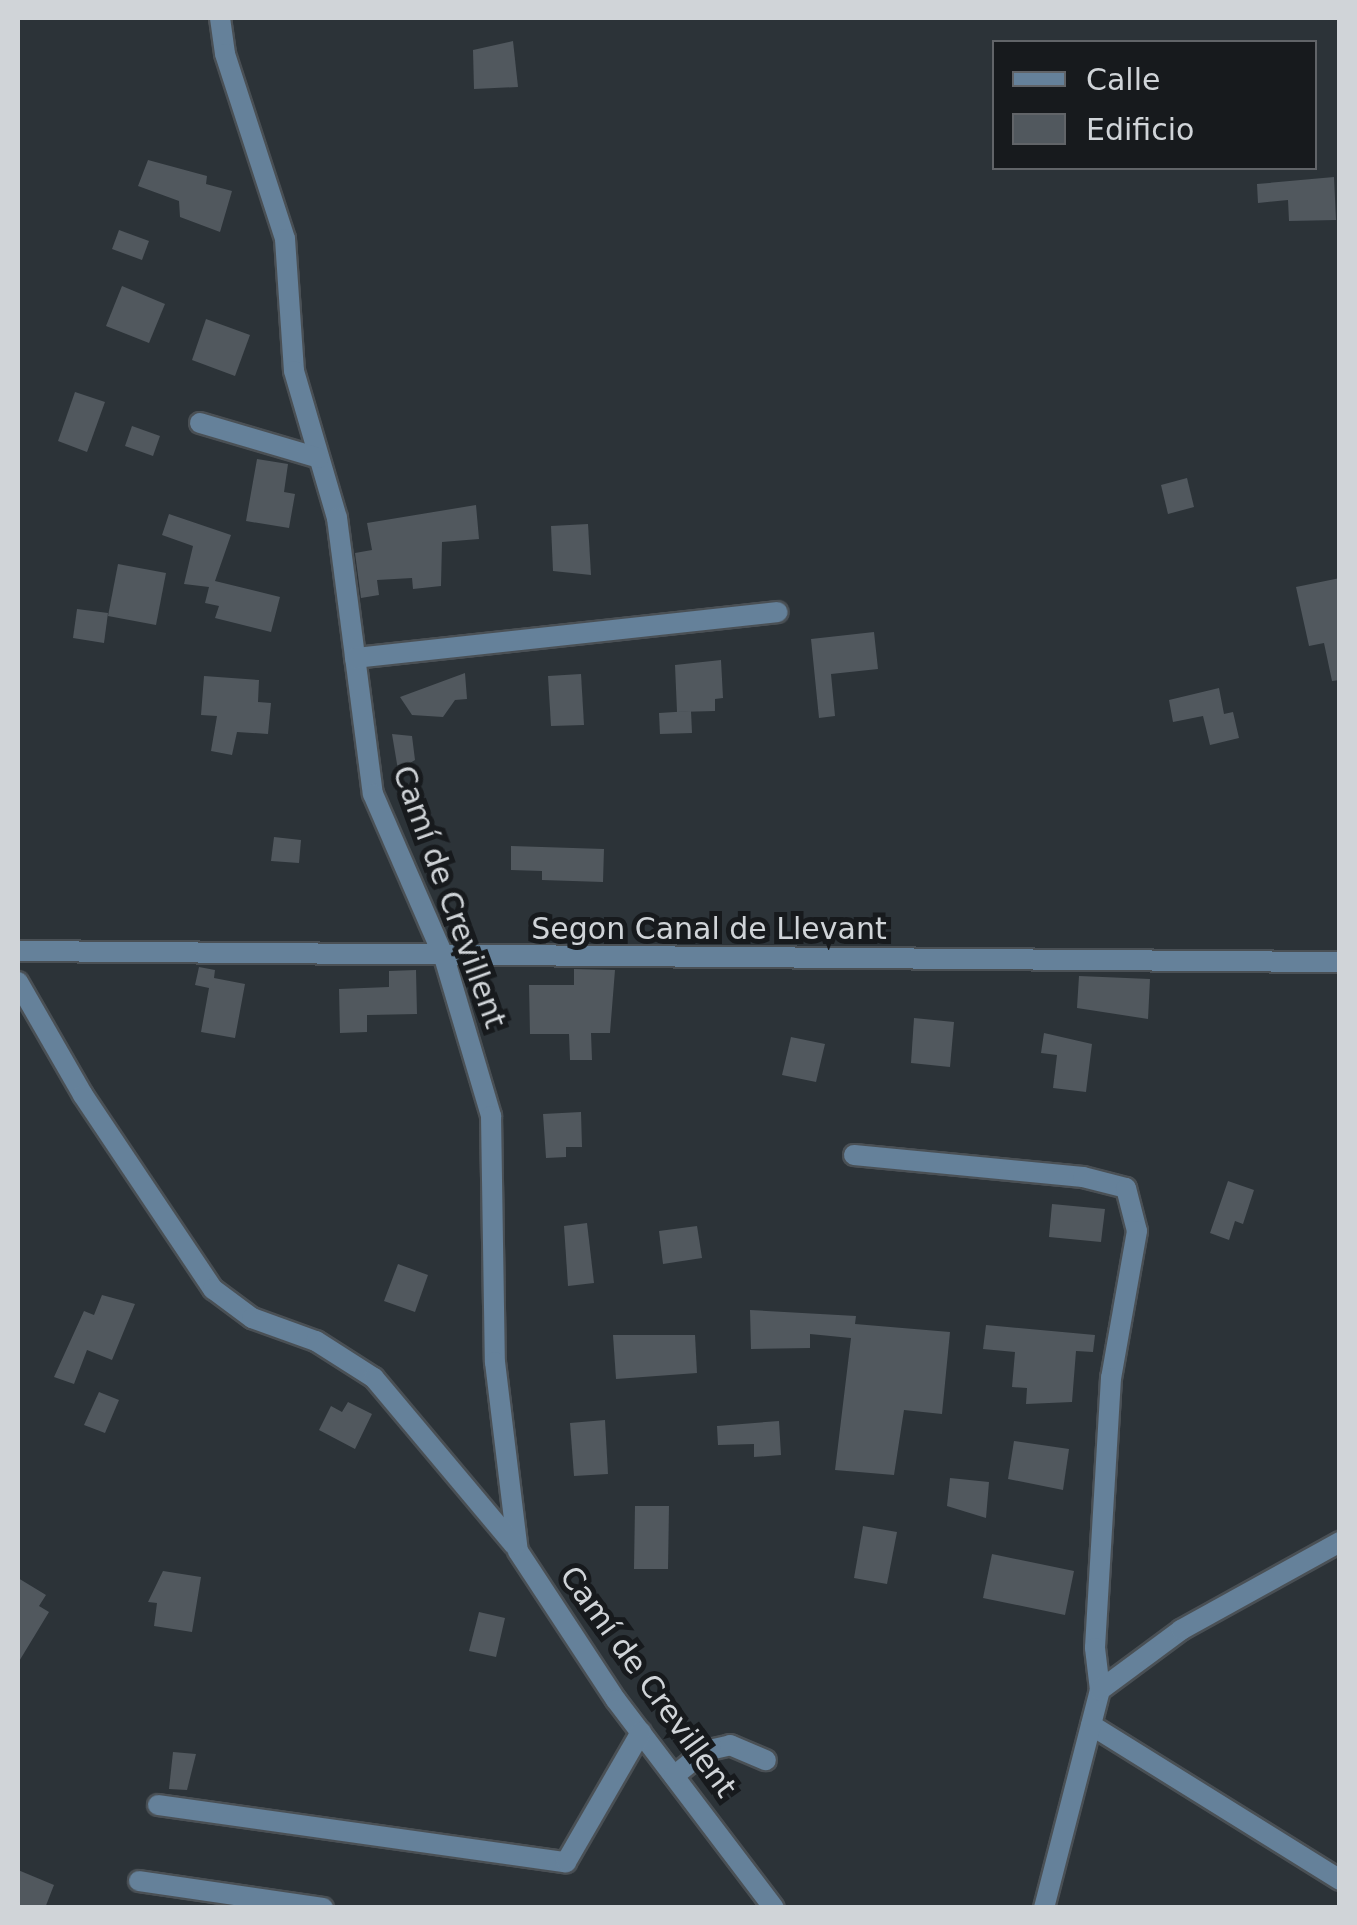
<!DOCTYPE html>
<html>
<head>
<meta charset="utf-8">
<style>
	body { margin:0 }
	#map { position:relative; width:1357px; height:1925px; overflow:hidden; background:#2c3338; font-family:"DejaVu Sans",sans-serif }
	div>[style] { position:absolute }
	[style*='--x'] { left:calc(var(--x)*1px); top:calc(var(--y)*1px); width:calc(var(--w)*1px); rotate:calc(var(--a)*1deg) }
	.building>* { inset:0; background:#51585e }
	.roads { filter:drop-shadow(2px 0 #4a5055) drop-shadow(-2px 0 #4a5055) drop-shadow(0 2px #4a5055) drop-shadow(0 -2px #4a5055) }
	.street>* { height:20px; margin:-10px; padding:0 10px; transform-origin:10px; border-radius:10px; background:#65819a }
	span { translate:-50% -50%; white-space:nowrap; text-align:center; line-height:1.15; -webkit-text-stroke:10px #171a1d; paint-order:stroke }
	.street-label { font-size:30px; color:#d0d4d8 }
	.frame { position:absolute; inset:0; border:20px solid #d0d4d8; pointer-events:none }
	.legend { position:absolute; left:992px; top:40px; width:325px; height:130px; box-sizing:border-box; background:#171a1d; border:2px solid #616468; margin:0; padding:12px 18px; list-style:none; font-size:30px; color:#d0d4d8 }
	.legend li { display:flex; align-items:center; gap:20px; height:50px }
	.legend b { width:50px; border:2px solid #616468 }
</style>
</head>
<body>
<div id="map">
	<div class="building">
		<i style="clip-path:polygon(513px 41px,518px 87px,474px 89px,473px 50px)"></i>
		<i style="clip-path:polygon(148px 160px,207px 176px,206px 184px,232px 191px,220px 232px,180px 217px,179px 201px,138px 186px)"></i>
		<i style="clip-path:polygon(1334px 177px,1336px 220px,1289px 221px,1288px 200px,1258px 203px,1257px 184px)"></i>
		<i style="clip-path:polygon(119px 230px,149px 241px,142px 260px,112px 249px)"></i>
		<i style="clip-path:polygon(122px 286px,165px 304px,149px 343px,106px 326px)"></i>
		<i style="clip-path:polygon(206px 319px,250px 335px,235px 376px,192px 360px)"></i>
		<i style="clip-path:polygon(75px 392px,105px 402px,87px 452px,58px 441px)"></i>
		<i style="clip-path:polygon(132px 426px,160px 436px,153px 456px,125px 446px)"></i>
		<i style="clip-path:polygon(257px 459px,288px 464px,284px 492px,295px 494px,289px 528px,246px 521px)"></i>
		<i style="clip-path:polygon(1187px 478px,1194px 507px,1168px 514px,1161px 485px)"></i>
		<i style="clip-path:polygon(476px 505px,479px 539px,442px 542px,441px 586px,413px 589px,412px 578px,377px 580px,379px 595px,361px 598px,355px 553px,372px 550px,367px 523px)"></i>
		<i style="clip-path:polygon(169px 514px,231px 535px,215px 581px,280px 597px,271px 632px,215px 618px,219px 606px,205px 603px,209px 587px,184px 584px,193px 546px,162px 535px)"></i>
		<i style="clip-path:polygon(588px 524px,591px 575px,553px 571px,551px 526px)"></i>
		<i style="clip-path:polygon(118px 564px,166px 573px,156px 625px,108px 616px)"></i>
		<i style="clip-path:polygon(1340px 578px,1340px 680px,1332px 681px,1324px 643px,1309px 646px,1296px 587px)"></i>
		<i style="clip-path:polygon(77px 609px,108px 613px,104px 643px,73px 638px)"></i>
		<i style="clip-path:polygon(874px 632px,878px 669px,831px 674px,835px 716px,819px 718px,811px 639px)"></i>
		<i style="clip-path:polygon(721px 660px,723px 698px,715px 699px,715px 711px,677px 712px,675px 665px)"></i>
		<i style="clip-path:polygon(465px 673px,467px 699px,455px 700px,443px 717px,412px 715px,400px 697px)"></i>
		<i style="clip-path:polygon(581px 674px,584px 725px,551px 726px,548px 676px)"></i>
		<i style="clip-path:polygon(204px 676px,259px 680px,258px 702px,271px 703px,268px 734px,237px 732px,232px 755px,211px 751px,217px 716px,201px 715px)"></i>
		<i style="clip-path:polygon(1219px 688px,1224px 714px,1233px 712px,1239px 738px,1210px 745px,1203px 716px,1173px 722px,1169px 700px)"></i>
		<i style="clip-path:polygon(691px 711px,692px 733px,660px 734px,659px 713px)"></i>
		<i style="clip-path:polygon(392px 734px,412px 736px,415px 760px,398px 770px)"></i>
		<i style="clip-path:polygon(274px 837px,301px 840px,299px 863px,271px 861px)"></i>
		<i style="clip-path:polygon(511px 846px,604px 849px,603px 882px,542px 880px,542px 871px,511px 870px)"></i>
		<i style="clip-path:polygon(199px 967px,215px 970px,214px 978px,245px 984px,235px 1038px,201px 1032px,209px 988px,195px 985px)"></i>
		<i style="clip-path:polygon(574px 969px,615px 970px,610px 1033px,591px 1033px,592px 1060px,570px 1060px,569px 1034px,530px 1034px,529px 985px,574px 985px)"></i>
		<i style="clip-path:polygon(416px 970px,417px 1014px,367px 1015px,367px 1032px,340px 1033px,339px 989px,389px 987px,389px 971px)"></i>
		<i style="clip-path:polygon(1079px 976px,1150px 979px,1148px 1019px,1077px 1008px)"></i>
		<i style="clip-path:polygon(914px 1018px,954px 1022px,950px 1067px,911px 1063px)"></i>
		<i style="clip-path:polygon(1044px 1033px,1092px 1044px,1086px 1092px,1053px 1088px,1057px 1055px,1041px 1053px)"></i>
		<i style="clip-path:polygon(791px 1037px,825px 1044px,816px 1082px,782px 1075px)"></i>
		<i style="clip-path:polygon(581px 1112px,582px 1147px,566px 1147px,566px 1157px,546px 1158px,543px 1114px)"></i>
		<i style="clip-path:polygon(1228px 1181px,1254px 1190px,1243px 1224px,1235px 1221px,1229px 1240px,1210px 1233px)"></i>
		<i style="clip-path:polygon(1052px 1204px,1105px 1209px,1101px 1242px,1049px 1237px)"></i>
		<i style="clip-path:polygon(587px 1223px,594px 1283px,568px 1286px,564px 1226px)"></i>
		<i style="clip-path:polygon(697px 1226px,702px 1258px,663px 1264px,659px 1231px)"></i>
		<i style="clip-path:polygon(398px 1264px,428px 1275px,415px 1312px,384px 1301px)"></i>
		<i style="clip-path:polygon(102px 1295px,135px 1304px,112px 1360px,87px 1350px,74px 1384px,54px 1377px,84px 1311px,94px 1315px)"></i>
		<i style="clip-path:polygon(750px 1310px,856px 1316px,855px 1324px,950px 1332px,942px 1414px,904px 1410px,894px 1475px,835px 1470px,851px 1338px,810px 1334px,810px 1348px,751px 1349px)"></i>
		<i style="clip-path:polygon(986px 1325px,1095px 1335px,1093px 1352px,1076px 1351px,1072px 1402px,1026px 1404px,1027px 1388px,1012px 1387px,1015px 1352px,983px 1349px)"></i>
		<i style="clip-path:polygon(613px 1335px,695px 1335px,697px 1373px,616px 1379px)"></i>
		<i style="clip-path:polygon(99px 1392px,119px 1400px,105px 1433px,84px 1425px)"></i>
		<i style="clip-path:polygon(348px 1402px,372px 1414px,355px 1449px,319px 1430px,331px 1406px,342px 1412px)"></i>
		<i style="clip-path:polygon(605px 1420px,608px 1474px,574px 1476px,570px 1423px)"></i>
		<i style="clip-path:polygon(779px 1421px,781px 1455px,754px 1457px,754px 1444px,718px 1445px,717px 1426px)"></i>
		<i style="clip-path:polygon(1014px 1441px,1069px 1449px,1063px 1490px,1008px 1479px)"></i>
		<i style="clip-path:polygon(950px 1478px,989px 1482px,986px 1518px,947px 1506px)"></i>
		<i style="clip-path:polygon(635px 1506px,669px 1506px,668px 1569px,634px 1569px)"></i>
		<i style="clip-path:polygon(863px 1526px,897px 1532px,887px 1584px,854px 1578px)"></i>
		<i style="clip-path:polygon(992px 1554px,1074px 1571px,1065px 1615px,983px 1598px)"></i>
		<i style="clip-path:polygon(163px 1571px,201px 1577px,192px 1632px,154px 1626px,157px 1603px,148px 1602px)"></i>
		<i style="clip-path:polygon(18px 1578px,46px 1595px,39px 1606px,49px 1612px,18px 1663px)"></i>
		<i style="clip-path:polygon(479px 1612px,505px 1618px,496px 1657px,469px 1651px)"></i>
		<i style="clip-path:polygon(173px 1752px,196px 1754px,187px 1790px,169px 1789px)"></i>
		<i style="clip-path:polygon(18px 1870px,54px 1885px,45px 1908px,18px 1908px)"></i>
	</div>
	<div class="roads">
		<div class="street">
			<i style="--x:220;--y:18;--w:36;--a:82"></i>
			<i style="--x:225;--y:54;--w:194;--a:72"></i>
			<i style="--x:285;--y:239;--w:132;--a:86.1"></i>
			<i style="--x:294;--y:371;--w:153;--a:73.7"></i>
			<i style="--x:337;--y:518;--w:278;--a:82.6"></i>
			<i style="--x:373;--y:794;--w:178;--a:66.5"></i>
			<i style="--x:444;--y:957;--w:166;--a:73.5"></i>
			<i style="--x:491;--y:1116;--w:246;--a:89.1"></i>
			<i style="--x:495;--y:1362;--w:190;--a:83.1"></i>
			<i style="--x:518;--y:1551;--w:178;--a:56.7"></i>
			<i style="--x:616;--y:1700;--w:261;--a:52.8"></i>
			<i style="--x:200;--y:423;--w:124;--a:16.4"></i>
			<i style="--x:355;--y:658;--w:425;--a:-6.2"></i>
			<i style="--x:18;--y:951;--w:1322;--a:0.48"></i>
			<i style="--x:18;--y:982;--w:130;--a:60.1"></i>
			<i style="--x:83;--y:1095;--w:234;--a:56.2"></i>
			<i style="--x:213;--y:1289;--w:49;--a:36.6"></i>
			<i style="--x:252;--y:1318;--w:68;--a:19.8"></i>
			<i style="--x:316;--y:1341;--w:69;--a:32.5"></i>
			<i style="--x:374;--y:1378;--w:218;--a:50"></i>
			<i style="--x:854;--y:1155;--w:230;--a:5.5"></i>
			<i style="--x:1083;--y:1177;--w:44;--a:14.3"></i>
			<i style="--x:1126;--y:1188;--w:44;--a:75.7"></i>
			<i style="--x:1137;--y:1231;--w:149;--a:100"></i>
			<i style="--x:1111;--y:1378;--w:270;--a:93.4"></i>
			<i style="--x:1095;--y:1648;--w:42;--a:83.2"></i>
			<i style="--x:1091;--y:1725;--w:293;--a:31.9"></i>
			<i style="--x:674;--y:1776;--w:40;--a:-39"></i>
			<i style="--x:705;--y:1751;--w:26;--a:-13"></i>
			<i style="--x:730;--y:1745;--w:39;--a:23"></i>
			<i style="--x:158;--y:1805;--w:412;--a:8"></i>
			<i style="--x:566;--y:1862;--w:150;--a:-60"></i>
			<i style="--x:139;--y:1881;--w:186;--a:8.3"></i>
			<i style="--x:1044;--y:1908;--w:225;--a:-75.6"></i>
			<i style="--x:1100;--y:1690;--w:101;--a:-36.5"></i>
			<i style="--x:1181;--y:1630;--w:182;--a:-29"></i>
		</div>
	</div>
	<div class="street-label">
		<span style="left:449px;top:897px;rotate:70deg">Camí de Crevillent</span>
		<span style="left:709px;top:929px">Segon Canal de Llevant</span>
		<span style="left:648px;top:1682px;rotate:54deg">Camí de Crevillent</span>
	</div>
	<div class="frame"></div>
	<ul class="legend">
	<li><b style="height:12px;background:#65819a"></b>Calle</li>
	<li><b style="height:28px;background:#51585e"></b>Edificio</li>
	</ul>
</div>
</body>
</html>
